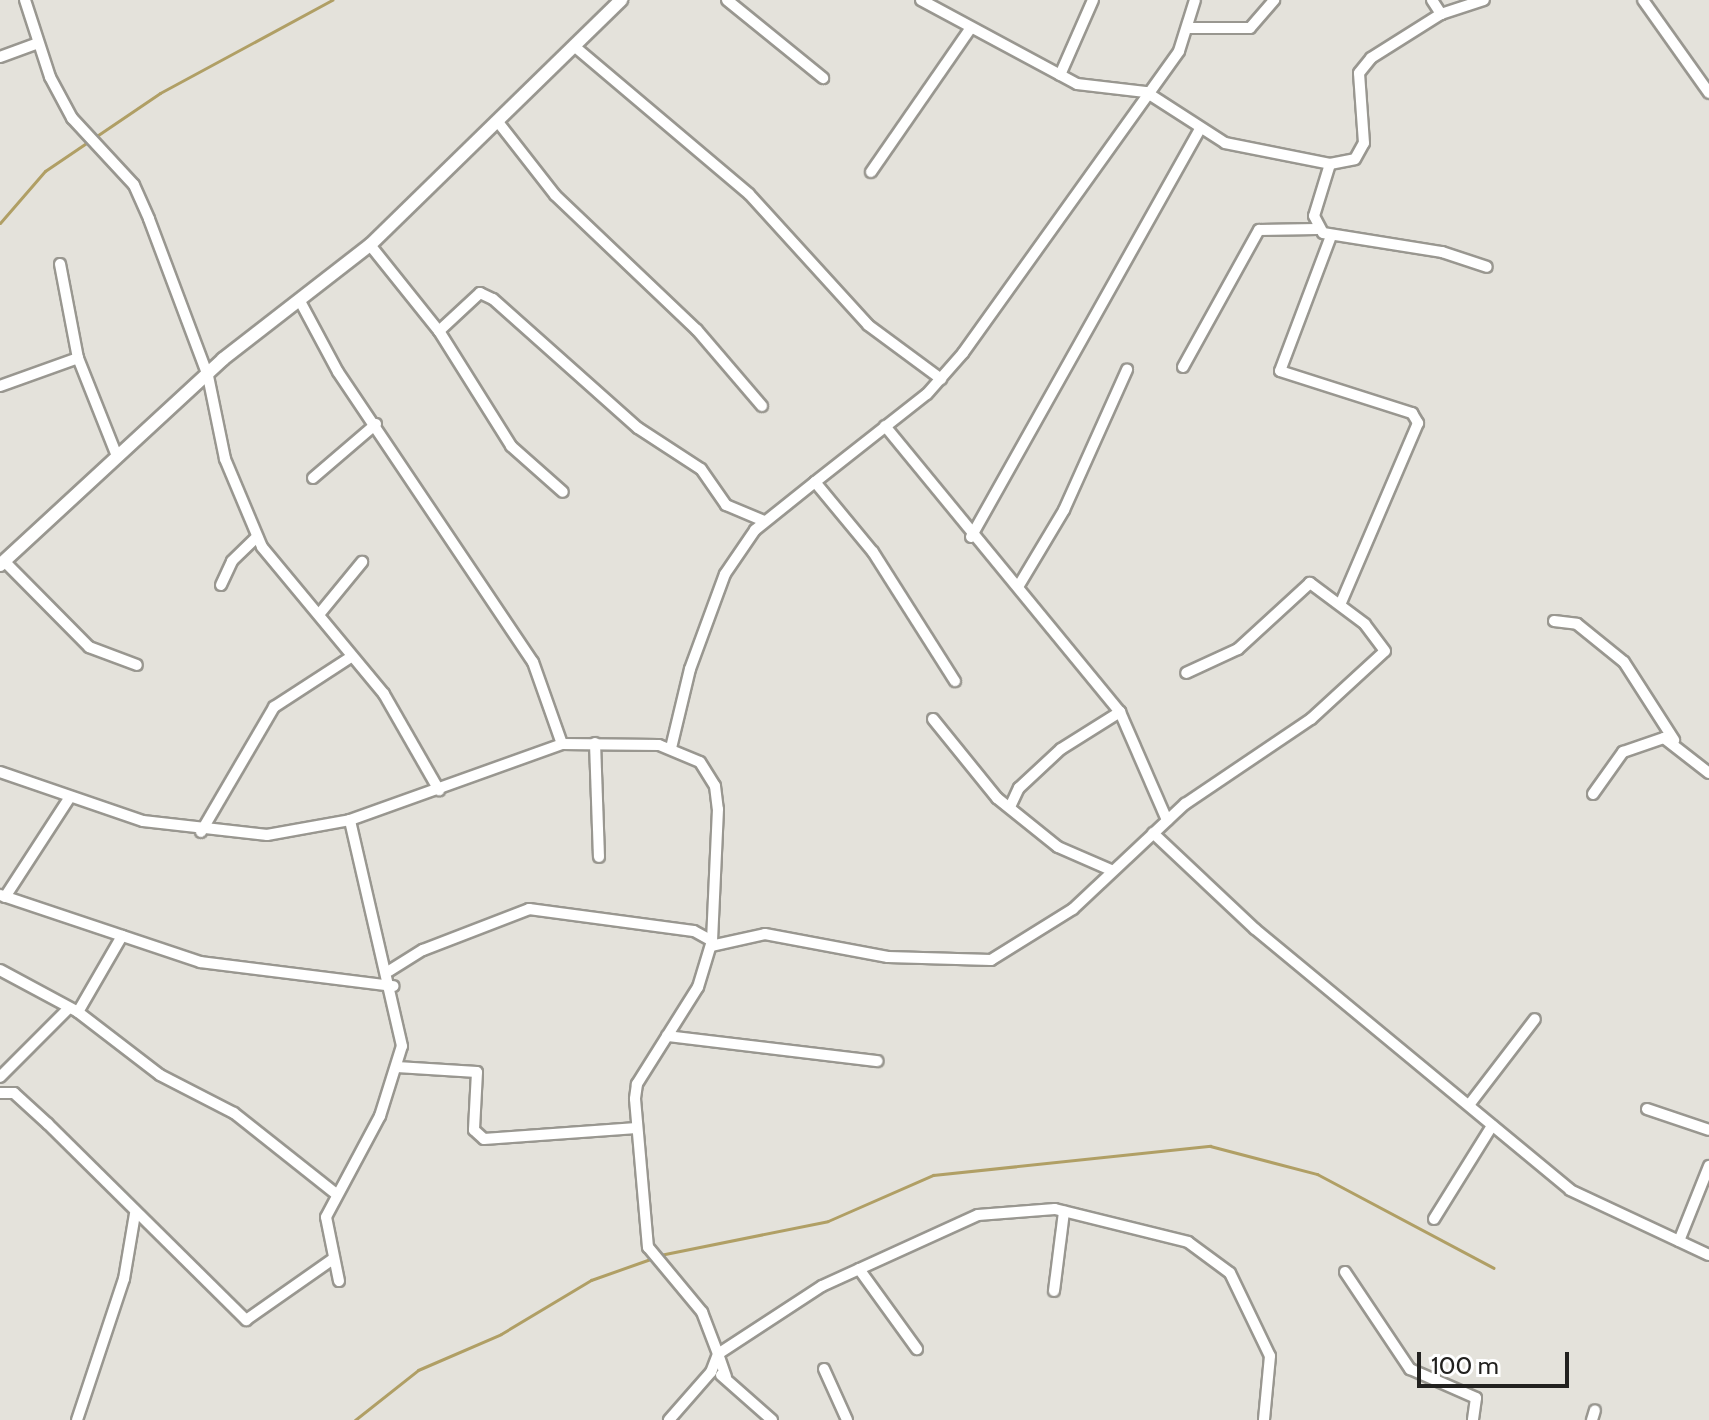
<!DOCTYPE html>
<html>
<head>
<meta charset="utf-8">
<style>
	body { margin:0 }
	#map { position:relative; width:1709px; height:1420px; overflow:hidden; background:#e4e2db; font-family:Cabin,sans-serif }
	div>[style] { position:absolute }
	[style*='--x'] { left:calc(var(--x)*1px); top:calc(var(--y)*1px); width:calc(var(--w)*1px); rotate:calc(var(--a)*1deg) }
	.stream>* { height:3px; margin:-1.5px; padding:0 1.5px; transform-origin:1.5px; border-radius:1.5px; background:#b09f65 }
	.roads { filter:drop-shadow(2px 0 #999790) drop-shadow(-2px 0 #999790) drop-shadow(0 2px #999790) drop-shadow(0 -2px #999790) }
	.minor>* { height:10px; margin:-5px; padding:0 5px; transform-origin:5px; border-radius:5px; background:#fff }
	.tertiary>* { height:12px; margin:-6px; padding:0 6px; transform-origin:6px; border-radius:6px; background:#fff }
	span { translate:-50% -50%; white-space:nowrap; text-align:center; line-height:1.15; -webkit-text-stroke:6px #fff; paint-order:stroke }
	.scale { position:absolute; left:1417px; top:1352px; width:152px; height:36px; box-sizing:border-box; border:4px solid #22211f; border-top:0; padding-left:10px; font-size:24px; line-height:28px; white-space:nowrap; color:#22211f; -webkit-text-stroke:6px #fff; paint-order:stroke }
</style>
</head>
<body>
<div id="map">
	<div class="stream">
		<i style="--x:0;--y:223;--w:69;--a:-49.1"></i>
		<i style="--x:45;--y:171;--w:139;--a:-34.1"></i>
		<i style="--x:160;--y:93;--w:196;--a:-28.4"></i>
		<i style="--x:660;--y:1255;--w:171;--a:-11.4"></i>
		<i style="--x:828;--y:1221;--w:115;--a:-23.7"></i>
		<i style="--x:933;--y:1175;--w:279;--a:-6"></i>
		<i style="--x:1210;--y:1146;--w:111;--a:14.7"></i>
		<i style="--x:1317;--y:1174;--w:200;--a:28"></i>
		<i style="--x:355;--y:1420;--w:80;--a:-38.4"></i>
		<i style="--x:418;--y:1370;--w:90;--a:-23.4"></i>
		<i style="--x:501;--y:1334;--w:105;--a:-31"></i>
		<i style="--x:591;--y:1280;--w:66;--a:-19.5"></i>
	</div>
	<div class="roads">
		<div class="minor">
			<i style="--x:25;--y:0;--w:81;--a:72"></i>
			<i style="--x:50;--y:77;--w:47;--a:61.8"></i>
			<i style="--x:72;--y:118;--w:91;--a:47.2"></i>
			<i style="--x:134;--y:185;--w:37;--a:66"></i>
			<i style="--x:149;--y:219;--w:168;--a:69.4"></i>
			<i style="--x:208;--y:376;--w:85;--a:78.4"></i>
			<i style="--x:225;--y:459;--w:95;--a:67.2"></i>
			<i style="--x:262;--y:547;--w:191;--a:50.3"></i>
			<i style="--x:384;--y:694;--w:111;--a:60.2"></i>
			<i style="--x:727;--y:0;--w:124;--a:39.1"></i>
			<i style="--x:921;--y:0;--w:177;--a:28.3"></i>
			<i style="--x:1077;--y:84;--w:69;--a:6.6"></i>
			<i style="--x:1146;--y:92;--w:94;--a:32.8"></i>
			<i style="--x:1225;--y:143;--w:107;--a:11.3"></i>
			<i style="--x:1330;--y:164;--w:54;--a:107.1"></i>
			<i style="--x:1314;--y:216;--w:19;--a:62"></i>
			<i style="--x:1323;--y:233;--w:121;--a:9.1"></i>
			<i style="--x:1442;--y:252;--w:47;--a:18.4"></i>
			<i style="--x:1432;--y:0;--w:17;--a:57"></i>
			<i style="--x:1643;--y:0;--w:114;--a:54.6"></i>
			<i style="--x:1190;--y:28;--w:60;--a:0"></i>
			<i style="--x:1250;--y:28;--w:37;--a:-49"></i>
			<i style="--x:574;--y:46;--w:229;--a:40.2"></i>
			<i style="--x:749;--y:194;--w:177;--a:47.7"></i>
			<i style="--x:868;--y:325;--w:91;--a:36.5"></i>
			<i style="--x:0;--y:57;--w:40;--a:-20.2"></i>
			<i style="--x:1060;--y:75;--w:82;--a:-66.3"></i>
			<i style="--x:498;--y:122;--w:93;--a:52"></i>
			<i style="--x:555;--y:195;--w:196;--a:43.6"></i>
			<i style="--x:697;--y:330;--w:100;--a:49.5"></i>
			<i style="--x:1330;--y:164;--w:25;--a:-11"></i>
			<i style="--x:1355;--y:159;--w:18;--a:-61"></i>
			<i style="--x:1364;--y:143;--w:70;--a:-94.1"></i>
			<i style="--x:1359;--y:73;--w:19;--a:-51"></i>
			<i style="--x:1371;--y:58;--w:83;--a:-32.2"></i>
			<i style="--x:1441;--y:14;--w:45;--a:-18"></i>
			<i style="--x:871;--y:172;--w:174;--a:-55.3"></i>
			<i style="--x:1331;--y:236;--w:144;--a:110.7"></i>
			<i style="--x:1280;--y:371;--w:139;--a:17.7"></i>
			<i style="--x:1412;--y:413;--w:12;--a:59"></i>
			<i style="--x:1418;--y:423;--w:196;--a:113.2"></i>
			<i style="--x:370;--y:245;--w:110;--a:51.3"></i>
			<i style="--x:439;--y:331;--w:136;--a:57.9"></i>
			<i style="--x:511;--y:446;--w:69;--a:41.5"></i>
			<i style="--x:60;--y:264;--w:96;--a:79.2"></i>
			<i style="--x:78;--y:358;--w:105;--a:68.3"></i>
			<i style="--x:301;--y:303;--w:78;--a:61.8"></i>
			<i style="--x:338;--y:372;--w:349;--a:56.1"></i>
			<i style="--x:533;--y:662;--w:87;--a:70.5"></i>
			<i style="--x:439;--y:331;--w:56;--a:-42.8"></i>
			<i style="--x:480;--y:293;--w:14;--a:25"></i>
			<i style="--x:493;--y:299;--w:194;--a:41.7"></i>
			<i style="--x:638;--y:428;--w:75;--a:33.1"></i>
			<i style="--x:701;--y:469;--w:44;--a:55.2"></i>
			<i style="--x:726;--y:505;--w:41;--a:22.8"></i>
			<i style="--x:1183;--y:367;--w:157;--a:-61"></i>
			<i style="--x:1259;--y:230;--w:58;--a:-1"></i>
			<i style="--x:0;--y:386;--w:83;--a:-19.7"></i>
			<i style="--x:885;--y:426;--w:370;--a:50.6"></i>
			<i style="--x:1120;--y:712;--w:118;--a:66.5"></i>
			<i style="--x:313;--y:478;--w:83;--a:-40.6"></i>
			<i style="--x:815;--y:482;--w:142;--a:-38.2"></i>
			<i style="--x:927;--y:394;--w:55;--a:-48.7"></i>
			<i style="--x:963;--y:353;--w:371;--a:-54.4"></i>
			<i style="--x:1179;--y:51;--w:53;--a:-72.6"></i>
			<i style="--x:971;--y:537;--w:468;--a:-60.7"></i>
			<i style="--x:5;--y:562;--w:120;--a:45.3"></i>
			<i style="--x:89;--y:647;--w:51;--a:20.6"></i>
			<i style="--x:221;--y:585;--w:26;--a:-65"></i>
			<i style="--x:232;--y:561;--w:35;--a:-44"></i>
			<i style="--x:1018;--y:587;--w:90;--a:-59.1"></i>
			<i style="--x:1064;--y:510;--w:154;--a:-65.8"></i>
			<i style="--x:321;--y:612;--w:65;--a:-50.6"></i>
			<i style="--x:1554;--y:621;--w:23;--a:7"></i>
			<i style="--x:1577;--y:624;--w:60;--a:39"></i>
			<i style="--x:1624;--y:662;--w:93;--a:57.3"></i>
			<i style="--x:933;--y:719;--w:102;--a:51"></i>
			<i style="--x:997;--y:798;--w:78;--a:38.8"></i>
			<i style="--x:1058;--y:847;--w:58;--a:23.5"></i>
			<i style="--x:595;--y:743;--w:114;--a:88"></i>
			<i style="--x:671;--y:748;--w:81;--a:-76.5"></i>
			<i style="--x:690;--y:669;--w:101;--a:-69.8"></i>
			<i style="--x:725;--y:574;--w:53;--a:-55.7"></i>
			<i style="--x:755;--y:530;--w:77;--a:-38.7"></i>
			<i style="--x:815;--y:482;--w:91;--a:50.4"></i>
			<i style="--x:873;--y:552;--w:153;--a:57.6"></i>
			<i style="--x:0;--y:772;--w:151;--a:18.9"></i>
			<i style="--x:143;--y:821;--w:125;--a:6.4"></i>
			<i style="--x:267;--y:835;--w:84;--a:-10.2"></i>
			<i style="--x:350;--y:820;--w:225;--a:-19.7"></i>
			<i style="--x:562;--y:744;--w:97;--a:0.6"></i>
			<i style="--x:659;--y:745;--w:44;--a:22.5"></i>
			<i style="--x:700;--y:762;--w:28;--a:58"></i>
			<i style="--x:715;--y:786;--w:23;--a:83"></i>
			<i style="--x:718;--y:809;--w:132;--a:92.6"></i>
			<i style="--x:712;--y:941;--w:48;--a:106.9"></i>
			<i style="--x:698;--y:987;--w:115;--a:122.2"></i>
			<i style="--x:637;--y:1084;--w:15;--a:98"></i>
			<i style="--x:635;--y:1099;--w:149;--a:85"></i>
			<i style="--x:648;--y:1247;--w:85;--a:50.3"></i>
			<i style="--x:702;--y:1312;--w:45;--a:69.1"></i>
			<i style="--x:718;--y:1354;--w:19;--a:111"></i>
			<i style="--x:711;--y:1372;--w:64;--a:131.2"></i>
			<i style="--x:1593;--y:794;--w:52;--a:-54.5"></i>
			<i style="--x:1623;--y:752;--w:43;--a:-18.9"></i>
			<i style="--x:1664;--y:738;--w:57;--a:37.9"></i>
			<i style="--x:1010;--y:807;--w:21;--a:-65"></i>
			<i style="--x:1019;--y:788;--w:57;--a:-42.9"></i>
			<i style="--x:1061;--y:749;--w:70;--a:-32.1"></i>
			<i style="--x:201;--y:832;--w:145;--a:-59.7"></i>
			<i style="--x:274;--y:707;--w:92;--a:-33"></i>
			<i style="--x:1153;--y:833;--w:140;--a:43.3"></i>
			<i style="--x:1255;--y:929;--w:409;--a:39.6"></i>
			<i style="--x:1570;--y:1190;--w:153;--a:25.1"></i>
			<i style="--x:0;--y:895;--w:211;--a:18.5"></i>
			<i style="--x:200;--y:962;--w:195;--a:7.1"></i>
			<i style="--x:5;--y:897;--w:119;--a:-57"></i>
			<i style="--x:711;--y:946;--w:55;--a:-12.5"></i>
			<i style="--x:765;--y:934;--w:125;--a:10.6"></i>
			<i style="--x:888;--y:957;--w:103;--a:1.7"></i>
			<i style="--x:991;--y:960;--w:97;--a:-31.9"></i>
			<i style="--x:1073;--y:909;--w:154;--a:-43.2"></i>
			<i style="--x:1185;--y:804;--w:152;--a:-34"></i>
			<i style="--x:1311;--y:719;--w:100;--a:-42.6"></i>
			<i style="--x:1385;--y:651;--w:34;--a:-127"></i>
			<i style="--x:1365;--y:624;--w:69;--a:-143.3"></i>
			<i style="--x:1310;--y:583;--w:98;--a:137.5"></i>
			<i style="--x:1238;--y:649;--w:57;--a:155.2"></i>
			<i style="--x:0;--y:970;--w:89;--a:28.3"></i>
			<i style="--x:78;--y:1012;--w:103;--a:37.5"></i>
			<i style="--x:160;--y:1075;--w:83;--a:27.2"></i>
			<i style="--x:234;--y:1113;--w:129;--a:38.4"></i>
			<i style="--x:389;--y:971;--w:40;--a:-32"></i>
			<i style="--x:423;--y:950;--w:114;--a:-21.1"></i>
			<i style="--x:529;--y:909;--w:166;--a:7.6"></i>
			<i style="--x:694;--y:931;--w:21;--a:29"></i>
			<i style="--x:78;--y:1012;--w:88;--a:-59.9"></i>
			<i style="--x:667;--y:1036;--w:212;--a:6.8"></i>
			<i style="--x:397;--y:1067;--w:80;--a:3.6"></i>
			<i style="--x:477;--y:1072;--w:58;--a:93"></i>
			<i style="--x:474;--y:1130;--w:13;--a:42"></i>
			<i style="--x:484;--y:1139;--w:153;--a:-4.1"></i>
			<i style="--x:0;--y:1077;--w:95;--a:-45"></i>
			<i style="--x:0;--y:1093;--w:14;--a:0"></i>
			<i style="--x:14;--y:1093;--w:46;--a:42.4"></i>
			<i style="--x:48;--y:1124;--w:279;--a:44.7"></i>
			<i style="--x:246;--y:1320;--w:106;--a:-35"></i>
			<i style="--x:1469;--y:1105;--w:108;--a:-52.5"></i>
			<i style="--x:1647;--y:1109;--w:65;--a:18.7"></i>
			<i style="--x:1434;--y:1219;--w:110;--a:-58.1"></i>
			<i style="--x:1679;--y:1241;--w:81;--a:-68.2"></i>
			<i style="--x:859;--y:1269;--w:99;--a:54.1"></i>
			<i style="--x:1345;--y:1272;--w:117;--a:56.2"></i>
			<i style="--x:1410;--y:1369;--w:72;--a:23.7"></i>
			<i style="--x:1476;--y:1398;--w:22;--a:98"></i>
			<i style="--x:339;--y:1281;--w:65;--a:-101.5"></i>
			<i style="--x:326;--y:1217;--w:115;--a:-61.9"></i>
			<i style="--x:380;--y:1116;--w:73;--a:-72.6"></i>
			<i style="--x:402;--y:1046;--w:232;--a:-103"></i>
			<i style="--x:1054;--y:1291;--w:80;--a:-82.8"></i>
			<i style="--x:824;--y:1369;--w:56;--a:65.7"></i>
			<i style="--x:721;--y:1375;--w:68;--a:41.4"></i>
			<i style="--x:726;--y:1377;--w:24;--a:-109"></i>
			<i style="--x:718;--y:1354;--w:124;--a:-33.2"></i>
			<i style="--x:822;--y:1286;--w:171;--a:-24.5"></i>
			<i style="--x:978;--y:1215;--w:77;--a:-4.5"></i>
			<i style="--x:1055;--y:1209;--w:137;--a:13.9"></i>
			<i style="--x:1188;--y:1242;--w:52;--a:36.4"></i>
			<i style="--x:1230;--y:1273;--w:92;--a:64.3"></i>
			<i style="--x:1270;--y:1356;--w:64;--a:95.4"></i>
			<i style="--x:77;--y:1420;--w:149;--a:-71.6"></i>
			<i style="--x:124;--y:1279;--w:66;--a:-80.4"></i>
			<i style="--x:1592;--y:1420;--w:10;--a:-73"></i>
		</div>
		<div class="tertiary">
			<i style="--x:0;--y:565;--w:304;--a:-42.7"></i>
			<i style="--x:223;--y:359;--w:186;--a:-37.8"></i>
			<i style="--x:370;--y:245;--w:351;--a:-44.3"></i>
		</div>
	</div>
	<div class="scale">100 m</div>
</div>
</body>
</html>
